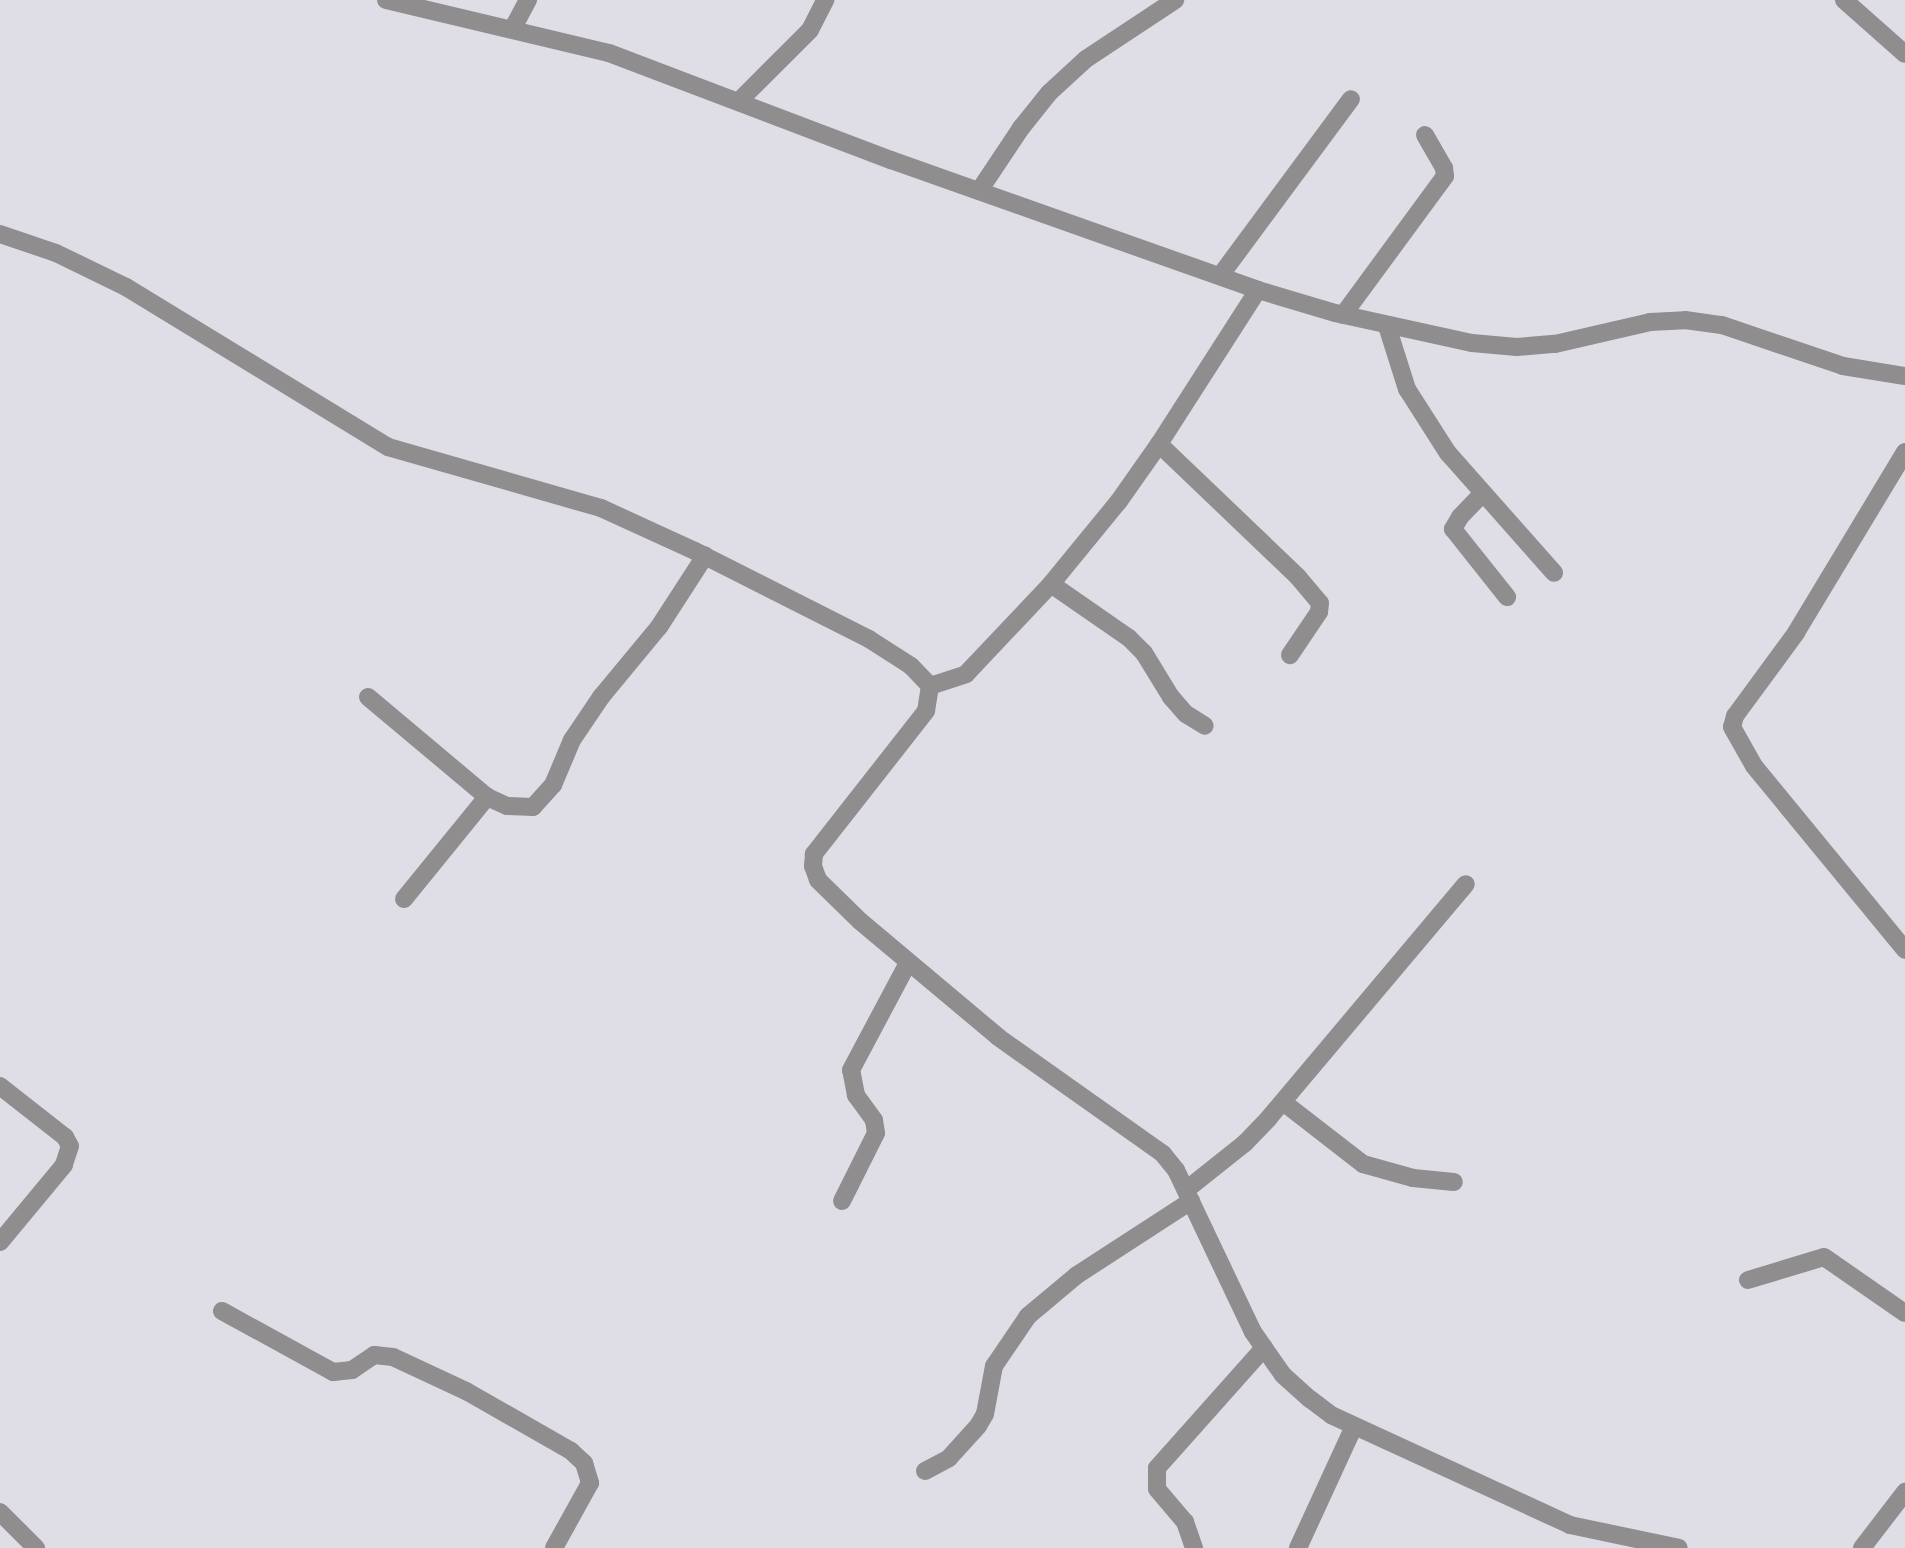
<!DOCTYPE html>
<html>
<head>
<meta charset="utf-8">
<style>
	body { margin:0 }
	#map { position:relative; width:1905px; height:1548px; overflow:hidden; background:#dfdee7; font-family:"Archivo Narrow",sans-serif }
	div>[style] { position:absolute }
	[style*='--x'] { left:calc(var(--x)*1px); top:calc(var(--y)*1px); width:calc(var(--w)*1px); rotate:calc(var(--a)*1deg) }
	.minor>* { height:18px; margin:-9px; padding:0 9px; transform-origin:9px; border-radius:9px; background:#908d8f }
	span { translate:-50% -50%; white-space:nowrap; text-align:center; line-height:1.15; -webkit-text-stroke:6px #fff; paint-order:stroke }
</style>
</head>
<body>
<div id="map">
	<div class="minor">
		<i style="--x:386;--y:0;--w:229;--a:13.4"></i>
		<i style="--x:609;--y:53;--w:302;--a:20.8"></i>
		<i style="--x:891;--y:160;--w:389;--a:19.5"></i>
		<i style="--x:1258;--y:290;--w:80;--a:16.6"></i>
		<i style="--x:1335;--y:313;--w:140;--a:12.4"></i>
		<i style="--x:1472;--y:343;--w:45;--a:5.1"></i>
		<i style="--x:1517;--y:347;--w:38;--a:-5"></i>
		<i style="--x:1555;--y:344;--w:98;--a:-13"></i>
		<i style="--x:1650;--y:322;--w:35;--a:-3"></i>
		<i style="--x:1685;--y:320;--w:37;--a:8"></i>
		<i style="--x:1722;--y:325;--w:128;--a:18.7"></i>
		<i style="--x:1843;--y:366;--w:63;--a:9.2"></i>
		<i style="--x:1844;--y:0;--w:81;--a:41.5"></i>
		<i style="--x:513;--y:28;--w:32;--a:-62"></i>
		<i style="--x:739;--y:101;--w:100;--a:-45"></i>
		<i style="--x:810;--y:30;--w:34;--a:-63"></i>
		<i style="--x:979;--y:191;--w:76;--a:-56.3"></i>
		<i style="--x:1021;--y:128;--w:45;--a:-51.3"></i>
		<i style="--x:1049;--y:93;--w:50;--a:-42.6"></i>
		<i style="--x:1086;--y:59;--w:107;--a:-33.5"></i>
		<i style="--x:0;--y:234;--w:59;--a:18.7"></i>
		<i style="--x:56;--y:253;--w:78;--a:25.9"></i>
		<i style="--x:126;--y:287;--w:307;--a:31.4"></i>
		<i style="--x:388;--y:447;--w:222;--a:16"></i>
		<i style="--x:601;--y:508;--w:103;--a:24.6"></i>
		<i style="--x:695;--y:551;--w:195;--a:26.8"></i>
		<i style="--x:869;--y:639;--w:50;--a:32.7"></i>
		<i style="--x:911;--y:666;--w:28;--a:46"></i>
		<i style="--x:930;--y:686;--w:25;--a:99"></i>
		<i style="--x:926;--y:711;--w:182;--a:128.1"></i>
		<i style="--x:814;--y:854;--w:12;--a:95"></i>
		<i style="--x:813;--y:866;--w:15;--a:70"></i>
		<i style="--x:818;--y:880;--w:59;--a:44.3"></i>
		<i style="--x:860;--y:921;--w:180;--a:40"></i>
		<i style="--x:998;--y:1037;--w:202;--a:35.3"></i>
		<i style="--x:1163;--y:1154;--w:21;--a:51"></i>
		<i style="--x:1176;--y:1170;--w:179;--a:64.6"></i>
		<i style="--x:1253;--y:1332;--w:52;--a:55.1"></i>
		<i style="--x:1283;--y:1375;--w:36;--a:42"></i>
		<i style="--x:1310;--y:1399;--w:26;--a:37"></i>
		<i style="--x:1331;--y:1415;--w:263;--a:24.7"></i>
		<i style="--x:1570;--y:1525;--w:111;--a:11.9"></i>
		<i style="--x:1220;--y:276;--w:220;--a:-53.5"></i>
		<i style="--x:1343;--y:315;--w:172;--a:-53.7"></i>
		<i style="--x:1445;--y:176;--w:8;--a:-97"></i>
		<i style="--x:1444;--y:168;--w:38;--a:-120"></i>
		<i style="--x:1387;--y:326;--w:66;--a:72.4"></i>
		<i style="--x:1407;--y:389;--w:76;--a:57.4"></i>
		<i style="--x:1448;--y:453;--w:160;--a:48.5"></i>
		<i style="--x:1159;--y:444;--w:192;--a:43.7"></i>
		<i style="--x:1298;--y:577;--w:34;--a:50"></i>
		<i style="--x:1320;--y:603;--w:9;--a:96"></i>
		<i style="--x:1319;--y:612;--w:52;--a:124"></i>
		<i style="--x:1905;--y:452;--w:211;--a:121.1"></i>
		<i style="--x:1796;--y:633;--w:103;--a:126.3"></i>
		<i style="--x:1735;--y:716;--w:11;--a:105"></i>
		<i style="--x:1732;--y:727;--w:45;--a:60.6"></i>
		<i style="--x:1754;--y:766;--w:238;--a:50.6"></i>
		<i style="--x:1483;--y:493;--w:33;--a:134"></i>
		<i style="--x:1460;--y:517;--w:14;--a:120"></i>
		<i style="--x:1453;--y:529;--w:87;--a:51.5"></i>
		<i style="--x:1051;--y:584;--w:95;--a:34.7"></i>
		<i style="--x:1129;--y:638;--w:21;--a:45"></i>
		<i style="--x:1144;--y:653;--w:52;--a:58.5"></i>
		<i style="--x:1171;--y:697;--w:23;--a:49"></i>
		<i style="--x:1186;--y:714;--w:22;--a:32"></i>
		<i style="--x:930;--y:686;--w:38;--a:-18"></i>
		<i style="--x:966;--y:674;--w:124;--a:-46.6"></i>
		<i style="--x:1051;--y:584;--w:107;--a:-50.7"></i>
		<i style="--x:1119;--y:501;--w:70;--a:-54.9"></i>
		<i style="--x:1159;--y:444;--w:183;--a:-57.3"></i>
		<i style="--x:368;--y:697;--w:155;--a:40"></i>
		<i style="--x:487;--y:797;--w:22;--a:24"></i>
		<i style="--x:507;--y:806;--w:26;--a:2"></i>
		<i style="--x:533;--y:807;--w:30;--a:-48"></i>
		<i style="--x:553;--y:785;--w:49;--a:-67.1"></i>
		<i style="--x:572;--y:740;--w:52;--a:-56"></i>
		<i style="--x:601;--y:697;--w:91;--a:-50.4"></i>
		<i style="--x:659;--y:627;--w:85;--a:-57.1"></i>
		<i style="--x:404;--y:899;--w:132;--a:-50.9"></i>
		<i style="--x:0;--y:1086;--w:83;--a:38.1"></i>
		<i style="--x:65;--y:1137;--w:10;--a:61"></i>
		<i style="--x:70;--y:1146;--w:20;--a:108"></i>
		<i style="--x:64;--y:1165;--w:100;--a:129.7"></i>
		<i style="--x:1283;--y:1102;--w:101;--a:37.8"></i>
		<i style="--x:1363;--y:1164;--w:52;--a:15.6"></i>
		<i style="--x:1413;--y:1178;--w:41;--a:5.6"></i>
		<i style="--x:1186;--y:1190;--w:75;--a:-38.5"></i>
		<i style="--x:1245;--y:1143;--w:33;--a:-46"></i>
		<i style="--x:1268;--y:1119;--w:307;--a:-49.9"></i>
		<i style="--x:842;--y:1201;--w:76;--a:-63.4"></i>
		<i style="--x:876;--y:1133;--w:13;--a:-99"></i>
		<i style="--x:874;--y:1120;--w:31;--a:-126"></i>
		<i style="--x:856;--y:1095;--w:25;--a:-101"></i>
		<i style="--x:851;--y:1070;--w:121;--a:-62"></i>
		<i style="--x:1748;--y:1280;--w:79;--a:-16.8"></i>
		<i style="--x:1824;--y:1257;--w:98;--a:34.7"></i>
		<i style="--x:222;--y:1311;--w:127;--a:28.8"></i>
		<i style="--x:333;--y:1372;--w:19;--a:-6"></i>
		<i style="--x:352;--y:1370;--w:27;--a:-34"></i>
		<i style="--x:374;--y:1355;--w:19;--a:6"></i>
		<i style="--x:393;--y:1357;--w:81;--a:25"></i>
		<i style="--x:466;--y:1391;--w:121;--a:29.7"></i>
		<i style="--x:571;--y:1451;--w:18;--a:43"></i>
		<i style="--x:584;--y:1463;--w:21;--a:73"></i>
		<i style="--x:590;--y:1483;--w:74;--a:119"></i>
		<i style="--x:925;--y:1471;--w:27;--a:-28"></i>
		<i style="--x:949;--y:1458;--w:43;--a:-47.8"></i>
		<i style="--x:978;--y:1426;--w:14;--a:-60"></i>
		<i style="--x:985;--y:1414;--w:49;--a:-79.4"></i>
		<i style="--x:994;--y:1366;--w:60;--a:-55.8"></i>
		<i style="--x:1028;--y:1316;--w:64;--a:-39.9"></i>
		<i style="--x:1077;--y:1275;--w:136;--a:-33"></i>
		<i style="--x:0;--y:1512;--w:51;--a:45"></i>
		<i style="--x:1194;--y:1548;--w:28;--a:-109"></i>
		<i style="--x:1185;--y:1522;--w:43;--a:-130.3"></i>
		<i style="--x:1157;--y:1489;--w:21;--a:-90"></i>
		<i style="--x:1157;--y:1468;--w:161;--a:-48.3"></i>
		<i style="--x:1298;--y:1548;--w:134;--a:-65.3"></i>
		<i style="--x:1862;--y:1548;--w:71;--a:-52.5"></i>
	</div>
</div>
</body>
</html>
